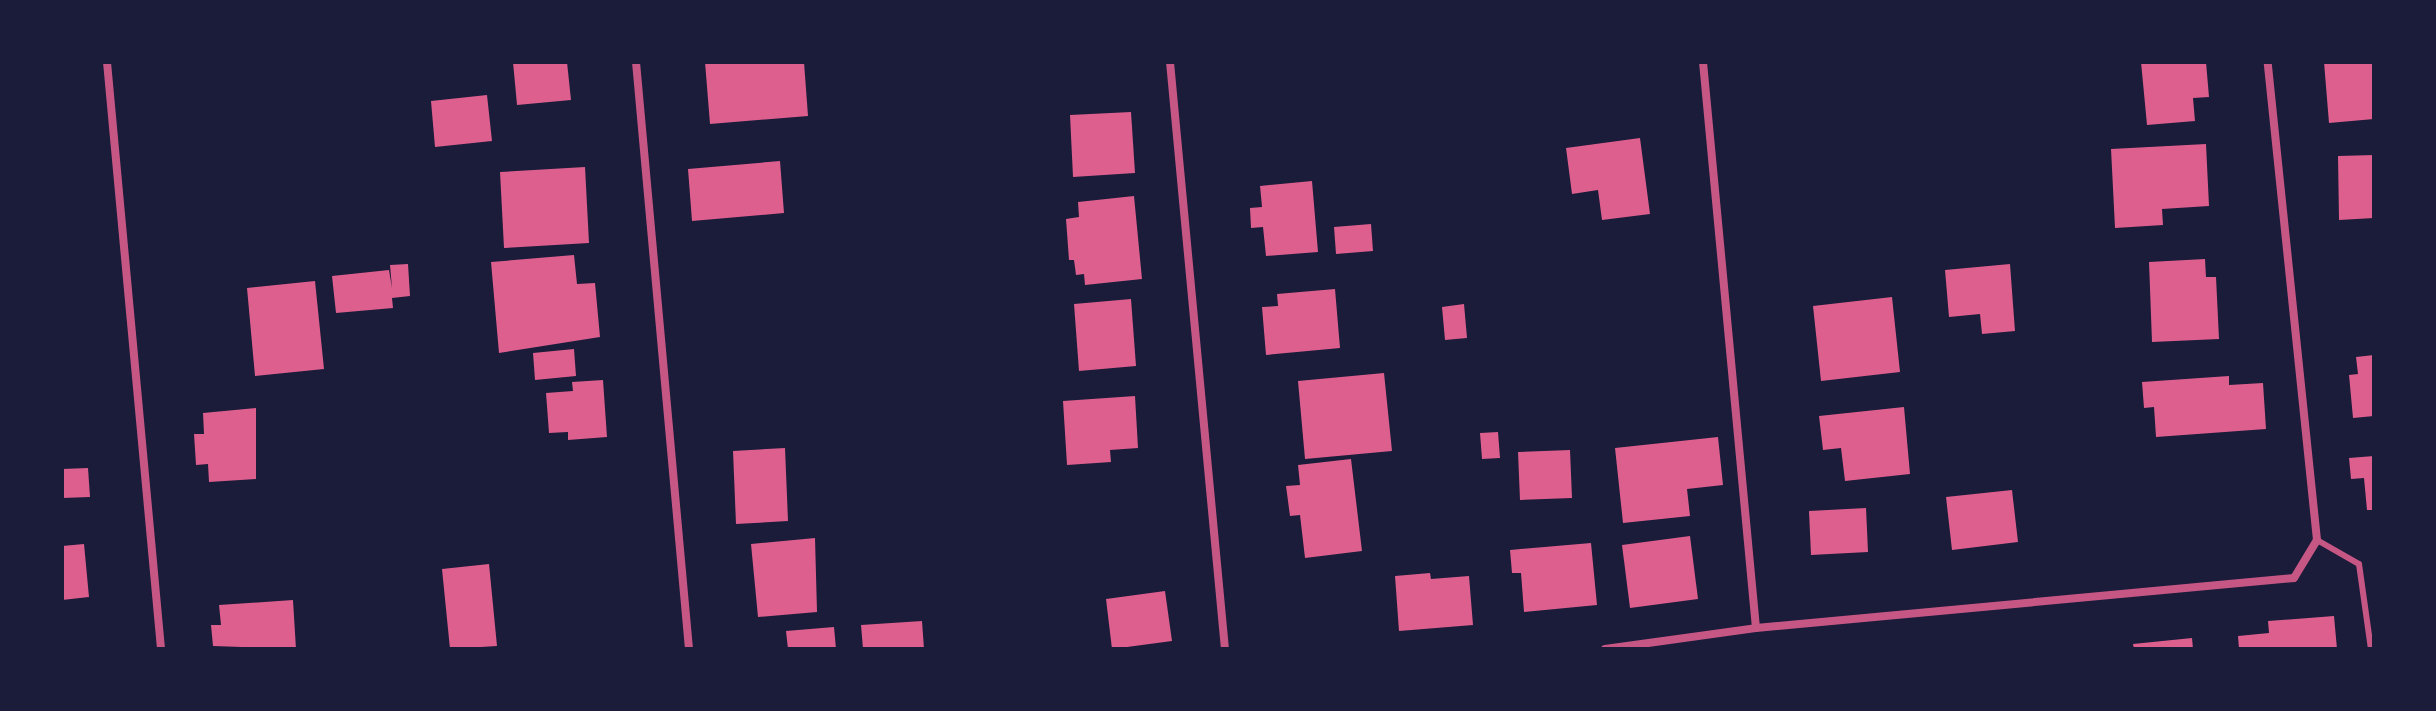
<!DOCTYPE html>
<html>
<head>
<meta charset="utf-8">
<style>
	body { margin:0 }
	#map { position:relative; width:2436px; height:711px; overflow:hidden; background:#1b1b3a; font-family:Rubik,sans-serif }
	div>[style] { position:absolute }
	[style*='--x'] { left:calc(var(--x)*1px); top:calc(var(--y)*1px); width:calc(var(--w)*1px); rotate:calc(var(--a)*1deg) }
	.building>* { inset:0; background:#dd5f8e }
	.service>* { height:6px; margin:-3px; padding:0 3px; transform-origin:3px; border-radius:3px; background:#c65784 }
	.minor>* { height:8px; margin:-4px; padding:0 4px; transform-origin:4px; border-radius:4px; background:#c65784 }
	span { translate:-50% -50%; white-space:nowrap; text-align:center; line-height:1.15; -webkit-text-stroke:6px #1b1b3a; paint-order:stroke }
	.frame { position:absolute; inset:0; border:64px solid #1b1b3a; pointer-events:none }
</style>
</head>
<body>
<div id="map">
	<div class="building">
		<i style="clip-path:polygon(513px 62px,567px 62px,571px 100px,517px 105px)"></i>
		<i style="clip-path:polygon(705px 62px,804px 62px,808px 116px,710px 124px)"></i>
		<i style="clip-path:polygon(2141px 62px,2206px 62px,2209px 97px,2193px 98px,2195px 121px,2147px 125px)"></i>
		<i style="clip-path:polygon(2324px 62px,2374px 62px,2374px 119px,2329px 123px)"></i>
		<i style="clip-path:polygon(487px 95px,492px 141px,435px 147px,431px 101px)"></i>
		<i style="clip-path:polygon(1131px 112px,1135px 173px,1073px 177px,1070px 115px)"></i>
		<i style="clip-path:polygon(1640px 138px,1650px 214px,1602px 220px,1598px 190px,1572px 194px,1566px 148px)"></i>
		<i style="clip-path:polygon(2206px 144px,2209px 206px,2162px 209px,2163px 225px,2115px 228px,2111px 149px)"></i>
		<i style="clip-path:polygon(2374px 155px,2374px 218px,2339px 220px,2338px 156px)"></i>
		<i style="clip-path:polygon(780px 161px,784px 213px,692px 221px,688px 169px)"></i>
		<i style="clip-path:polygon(585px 167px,589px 243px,504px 248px,500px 172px)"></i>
		<i style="clip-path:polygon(1312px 181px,1318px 252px,1266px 256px,1263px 227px,1251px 228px,1250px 208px,1262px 207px,1260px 186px)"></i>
		<i style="clip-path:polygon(1134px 196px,1142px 279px,1085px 285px,1084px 274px,1076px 275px,1074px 260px,1069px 260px,1066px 219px,1079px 217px,1078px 202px)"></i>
		<i style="clip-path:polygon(1371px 224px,1373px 251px,1336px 254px,1334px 227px)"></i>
		<i style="clip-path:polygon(574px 255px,577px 284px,595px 283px,600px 337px,499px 353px,491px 262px)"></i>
		<i style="clip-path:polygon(2205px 259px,2206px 277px,2216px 277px,2219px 339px,2152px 342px,2149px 262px)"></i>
		<i style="clip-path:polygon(408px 264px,410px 296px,392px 298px,393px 308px,336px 313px,332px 276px,389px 270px,392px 288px,390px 265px)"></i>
		<i style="clip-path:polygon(2010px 264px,2015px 331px,1982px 334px,1980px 314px,1949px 317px,1945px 270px)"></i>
		<i style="clip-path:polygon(315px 281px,324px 369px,255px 376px,247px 288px)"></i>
		<i style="clip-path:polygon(1335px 289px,1340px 348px,1266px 355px,1262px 307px,1278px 306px,1277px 294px)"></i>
		<i style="clip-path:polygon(1892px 297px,1900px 372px,1821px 381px,1813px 306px)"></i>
		<i style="clip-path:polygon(1131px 299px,1136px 366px,1079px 371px,1074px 304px)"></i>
		<i style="clip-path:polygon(1464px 304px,1467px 338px,1445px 340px,1442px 307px)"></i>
		<i style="clip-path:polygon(574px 349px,576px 376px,535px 380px,533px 353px)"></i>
		<i style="clip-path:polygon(2374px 355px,2374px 416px,2353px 418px,2349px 375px,2358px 374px,2356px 357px)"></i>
		<i style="clip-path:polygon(1384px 373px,1392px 451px,1305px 459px,1298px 381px)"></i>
		<i style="clip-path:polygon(2229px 376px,2229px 385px,2263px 383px,2266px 429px,2156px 437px,2154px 407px,2144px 408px,2142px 382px)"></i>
		<i style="clip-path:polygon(603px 380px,607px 437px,568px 440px,568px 432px,549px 433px,546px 393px,573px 391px,572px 382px)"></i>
		<i style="clip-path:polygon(1135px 396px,1138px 448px,1110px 450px,1111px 462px,1067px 465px,1063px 401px)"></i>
		<i style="clip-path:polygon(1904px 407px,1910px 474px,1845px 481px,1841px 448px,1823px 450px,1819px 416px)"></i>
		<i style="clip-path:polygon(256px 408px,256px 479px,209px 482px,208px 464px,196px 465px,194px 434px,204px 434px,203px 413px)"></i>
		<i style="clip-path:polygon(1498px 432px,1500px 458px,1482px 459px,1480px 433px)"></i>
		<i style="clip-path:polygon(1718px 437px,1723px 485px,1687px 489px,1690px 516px,1623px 523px,1615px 448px)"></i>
		<i style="clip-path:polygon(785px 448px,788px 521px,736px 524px,733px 451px)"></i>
		<i style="clip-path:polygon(1570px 450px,1572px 498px,1520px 500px,1518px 452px)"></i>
		<i style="clip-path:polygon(2374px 456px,2374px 510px,2367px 510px,2364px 478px,2351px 479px,2349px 458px)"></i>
		<i style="clip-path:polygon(1351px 459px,1362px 551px,1305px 558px,1300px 515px,1290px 516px,1286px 486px,1300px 485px,1298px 465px)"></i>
		<i style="clip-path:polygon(88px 468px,90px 497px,62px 498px,62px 469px)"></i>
		<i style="clip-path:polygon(2012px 490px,2018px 542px,1952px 550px,1946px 497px)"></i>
		<i style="clip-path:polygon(1866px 508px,1868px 552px,1811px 555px,1809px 511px)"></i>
		<i style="clip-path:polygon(1690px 536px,1698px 599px,1630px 608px,1622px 545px)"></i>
		<i style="clip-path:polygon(815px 538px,817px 612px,758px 617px,751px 544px)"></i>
		<i style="clip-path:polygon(1591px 543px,1597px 605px,1524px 612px,1521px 573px,1512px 573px,1510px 550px)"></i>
		<i style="clip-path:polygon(84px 544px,89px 597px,62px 600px,62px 546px)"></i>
		<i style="clip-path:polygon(489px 564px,497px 646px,450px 649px,442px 569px)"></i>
		<i style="clip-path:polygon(1430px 573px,1431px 579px,1469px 576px,1473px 625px,1399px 631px,1395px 576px)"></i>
		<i style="clip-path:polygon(1165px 591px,1172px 641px,1112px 649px,1106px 599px)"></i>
		<i style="clip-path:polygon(293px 600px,296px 649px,213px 646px,211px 625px,221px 625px,219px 605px)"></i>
		<i style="clip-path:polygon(2334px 616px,2337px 649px,2239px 649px,2238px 636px,2269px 633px,2268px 621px)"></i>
		<i style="clip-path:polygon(922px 621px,924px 649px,863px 649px,861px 625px)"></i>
		<i style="clip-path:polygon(834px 627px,836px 649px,788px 649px,786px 631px)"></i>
		<i style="clip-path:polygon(2192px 638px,2193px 649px,2134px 649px,2133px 644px)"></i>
	</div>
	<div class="service">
		<i style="--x:2317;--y:540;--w:48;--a:29.7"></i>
		<i style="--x:2359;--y:564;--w:86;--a:82"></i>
	</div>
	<div class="minor">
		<i style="--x:107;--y:62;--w:589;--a:84.74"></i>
		<i style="--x:636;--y:62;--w:589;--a:84.84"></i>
		<i style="--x:1170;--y:62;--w:590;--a:84.65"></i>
		<i style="--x:1703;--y:62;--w:568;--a:84.65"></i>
		<i style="--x:1605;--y:649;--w:152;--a:-7.9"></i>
		<i style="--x:1756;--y:628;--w:540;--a:-5.31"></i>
		<i style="--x:2294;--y:578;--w:44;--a:-58.8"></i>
		<i style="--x:2317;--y:540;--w:481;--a:-95.9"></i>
	</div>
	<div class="frame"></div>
</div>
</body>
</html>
